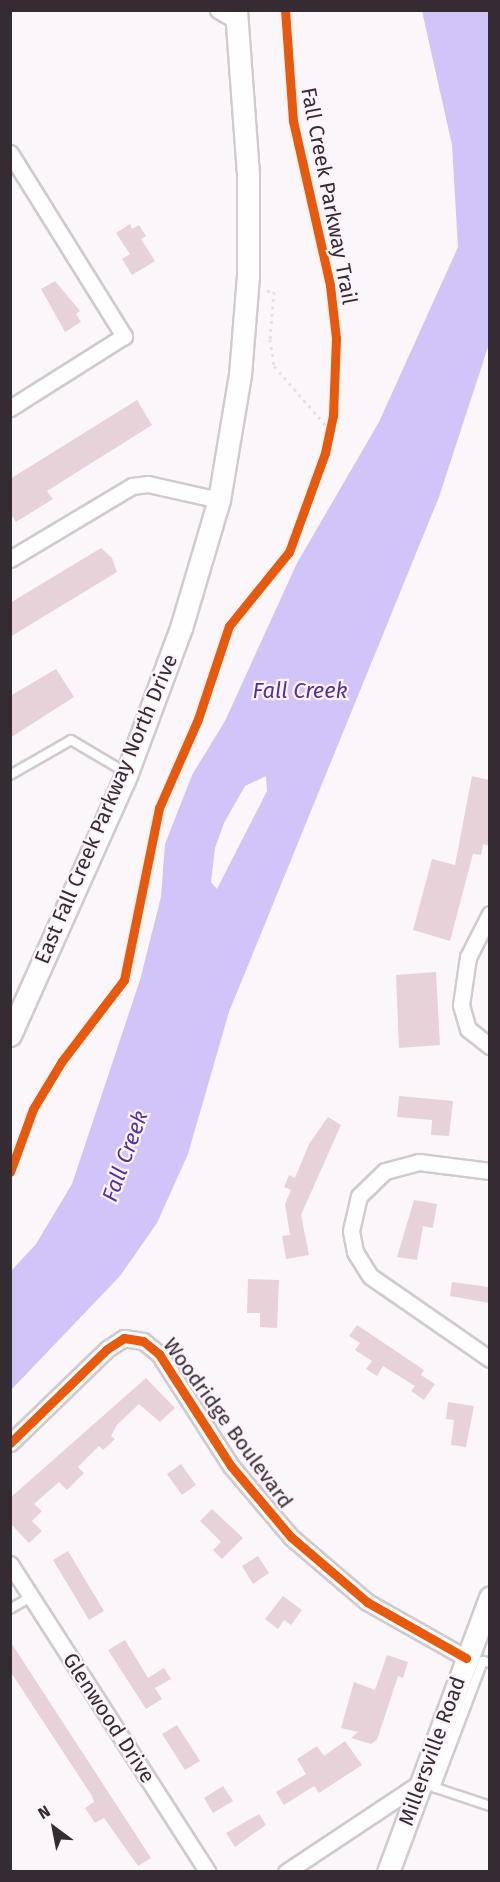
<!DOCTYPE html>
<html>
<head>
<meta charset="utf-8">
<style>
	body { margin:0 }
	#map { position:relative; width:500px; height:1882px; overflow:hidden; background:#fbf6fa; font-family:"Fira Sans",sans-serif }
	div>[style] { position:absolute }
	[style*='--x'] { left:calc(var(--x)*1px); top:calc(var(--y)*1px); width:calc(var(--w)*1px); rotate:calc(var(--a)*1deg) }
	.water>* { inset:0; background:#d1c4f8 }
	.building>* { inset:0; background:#e8d2da }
	.path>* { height:3px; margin-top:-1.5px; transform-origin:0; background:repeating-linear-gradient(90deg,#e5e2e4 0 3px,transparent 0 7.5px) }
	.roads { filter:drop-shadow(2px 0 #d1cacf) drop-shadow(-2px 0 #d1cacf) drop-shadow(0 2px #d1cacf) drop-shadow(0 -2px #d1cacf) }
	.lane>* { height:8px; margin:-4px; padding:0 4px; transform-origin:4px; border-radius:4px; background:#fefefe }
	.street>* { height:15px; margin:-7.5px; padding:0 7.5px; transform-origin:7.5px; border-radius:7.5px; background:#fefefe }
	.secondary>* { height:21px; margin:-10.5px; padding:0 10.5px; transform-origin:10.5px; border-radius:10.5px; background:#fefefe }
	.cycleway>* { height:9px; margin:-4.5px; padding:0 4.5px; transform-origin:4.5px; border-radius:4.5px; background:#e8590c }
	span { translate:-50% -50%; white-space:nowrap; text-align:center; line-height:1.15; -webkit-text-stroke:4.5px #fef3fb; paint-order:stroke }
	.street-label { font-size:21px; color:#352b32 }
	.water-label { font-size:22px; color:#553299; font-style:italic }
	.frame { position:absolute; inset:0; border:12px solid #352b32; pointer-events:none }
	.north { position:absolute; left:24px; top:1798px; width:60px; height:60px; -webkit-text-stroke:4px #fef3fb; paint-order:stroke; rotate:328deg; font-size:16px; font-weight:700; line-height:24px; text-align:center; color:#352b32 }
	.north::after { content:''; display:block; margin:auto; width:21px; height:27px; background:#352b32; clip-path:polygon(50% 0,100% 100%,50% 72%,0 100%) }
</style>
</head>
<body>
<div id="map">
	<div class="water">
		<i style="clip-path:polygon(evenodd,422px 11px,489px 11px,489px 344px,439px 497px,229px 1012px,188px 1154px,157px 1223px,120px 1276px,11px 1390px,11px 1271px,36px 1244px,72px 1184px,140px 980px,161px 897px,165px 844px,192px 775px,225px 721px,297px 563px,379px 422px,458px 247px,452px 145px,422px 11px,266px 776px,267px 791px,217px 889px,211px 882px,215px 848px,224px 823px,245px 786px,266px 776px)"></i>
	</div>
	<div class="building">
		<i style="clip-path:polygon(130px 224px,132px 229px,139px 225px,146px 236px,141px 239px,155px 261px,132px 275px,122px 259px,130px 254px,116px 233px)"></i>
		<i style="clip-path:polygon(55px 281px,80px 311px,76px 314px,81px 322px,65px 332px,41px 289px)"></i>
		<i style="clip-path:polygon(137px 400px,152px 425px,47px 491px,53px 499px,16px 522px,10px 513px,10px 479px)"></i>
		<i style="clip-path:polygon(101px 548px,112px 558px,117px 572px,10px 637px,10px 603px)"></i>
		<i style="clip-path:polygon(56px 669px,74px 697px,10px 738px,10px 696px)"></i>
		<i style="clip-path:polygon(472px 776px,489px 780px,489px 846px,483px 844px,481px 855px,473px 854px,450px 941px,413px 930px,432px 859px,455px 865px)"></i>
		<i style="clip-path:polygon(436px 972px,440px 1045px,399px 1048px,396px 975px)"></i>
		<i style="clip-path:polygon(399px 1096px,453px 1101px,449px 1136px,431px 1135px,432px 1120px,397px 1117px)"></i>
		<i style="clip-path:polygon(328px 1117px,341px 1125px,301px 1215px,309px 1255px,286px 1259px,282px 1236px,290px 1235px,285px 1204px,291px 1190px,284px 1187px,289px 1175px,295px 1178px,309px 1144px)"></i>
		<i style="clip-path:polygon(414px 1200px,437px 1204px,433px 1228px,423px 1226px,417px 1260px,397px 1257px)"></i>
		<i style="clip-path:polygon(248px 1279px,279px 1280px,277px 1328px,260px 1327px,260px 1313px,247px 1313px)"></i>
		<i style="clip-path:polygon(452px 1282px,489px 1287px,489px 1303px,450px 1296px)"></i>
		<i style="clip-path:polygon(357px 1325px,424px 1370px,421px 1375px,435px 1384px,424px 1400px,411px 1391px,415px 1386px,383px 1366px,377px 1376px,366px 1369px,372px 1361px,355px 1350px,360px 1343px,349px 1336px)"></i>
		<i style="clip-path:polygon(146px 1378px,175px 1408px,160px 1422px,139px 1404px,117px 1425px,111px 1436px,115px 1439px,103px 1450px,99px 1446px,78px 1467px,84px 1473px,67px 1490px,59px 1482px,34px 1504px,42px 1511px,32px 1521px,42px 1531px,29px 1543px,10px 1523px,10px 1498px)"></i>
		<i style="clip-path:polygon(448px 1402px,474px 1406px,466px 1447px,451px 1445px,454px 1420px,446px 1419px)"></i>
		<i style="clip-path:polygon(181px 1464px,196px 1485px,182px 1495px,167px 1474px)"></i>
		<i style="clip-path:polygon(212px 1509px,243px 1538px,222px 1559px,213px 1550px,221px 1542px,200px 1521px)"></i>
		<i style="clip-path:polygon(68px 1551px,104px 1611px,89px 1620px,53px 1560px)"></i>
		<i style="clip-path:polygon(258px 1556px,269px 1573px,253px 1584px,242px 1566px)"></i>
		<i style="clip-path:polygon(283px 1596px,302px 1610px,291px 1625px,284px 1620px,278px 1629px,265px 1619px)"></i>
		<i style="clip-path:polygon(125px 1640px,148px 1678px,164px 1668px,171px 1679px,155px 1688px,162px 1699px,146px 1709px,108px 1650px)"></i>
		<i style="clip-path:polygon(10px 1641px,151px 1858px,138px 1866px,104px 1818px,95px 1823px,85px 1808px,94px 1802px,92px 1796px,10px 1671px)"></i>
		<i style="clip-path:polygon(387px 1655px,408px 1662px,403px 1678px,398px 1676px,377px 1740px,371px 1744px,351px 1738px,358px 1732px,341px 1728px,354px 1682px,375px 1690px)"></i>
		<i style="clip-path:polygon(177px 1725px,200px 1761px,185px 1770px,162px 1734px)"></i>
		<i style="clip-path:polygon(345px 1741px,362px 1765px,319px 1793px,314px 1786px,284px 1805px,276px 1792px,306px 1774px,297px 1759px,317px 1746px,324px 1756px)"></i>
		<i style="clip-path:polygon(223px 1786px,233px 1801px,213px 1813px,204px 1798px)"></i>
		<i style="clip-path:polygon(259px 1814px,266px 1825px,235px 1847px,226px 1833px)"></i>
	</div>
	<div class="path">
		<i style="--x:267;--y:291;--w:7;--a:0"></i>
		<i style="--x:274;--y:291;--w:48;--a:94.8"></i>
		<i style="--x:270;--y:339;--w:27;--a:82"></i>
		<i style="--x:274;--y:366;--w:85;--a:48.8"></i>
	</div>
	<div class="roads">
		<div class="lane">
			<i style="--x:10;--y:775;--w:70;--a:-29.8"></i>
			<i style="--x:71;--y:740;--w:63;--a:30.7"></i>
			<i style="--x:10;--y:1609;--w:24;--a:-30"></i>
			<i style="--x:430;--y:1786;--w:63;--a:18.4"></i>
			<i style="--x:435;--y:1788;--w:136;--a:-69.3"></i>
			<i style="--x:483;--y:1661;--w:7;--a:16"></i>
		</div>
		<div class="street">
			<i style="--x:218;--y:10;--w:22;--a:30"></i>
			<i style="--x:10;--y:153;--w:216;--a:58.1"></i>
			<i style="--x:124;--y:336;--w:135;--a:147.7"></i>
			<i style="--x:10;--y:559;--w:142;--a:-30.9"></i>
			<i style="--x:132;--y:486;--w:16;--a:-7"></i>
			<i style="--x:148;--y:484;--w:73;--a:12.7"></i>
			<i style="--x:490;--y:914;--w:48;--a:117.1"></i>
			<i style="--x:468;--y:957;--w:49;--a:98.3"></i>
			<i style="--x:461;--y:1005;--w:25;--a:74"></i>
			<i style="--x:468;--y:1029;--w:28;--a:38"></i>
			<i style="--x:490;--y:1171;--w:72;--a:-172.8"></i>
			<i style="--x:419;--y:1162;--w:35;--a:165"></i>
			<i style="--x:385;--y:1171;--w:36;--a:136"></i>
			<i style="--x:359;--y:1196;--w:36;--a:103"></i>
			<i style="--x:351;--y:1231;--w:21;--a:79"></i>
			<i style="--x:355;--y:1252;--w:28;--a:58"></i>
			<i style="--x:370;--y:1276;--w:146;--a:34.7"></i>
			<i style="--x:10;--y:1443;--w:135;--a:-44.1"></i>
			<i style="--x:107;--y:1349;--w:20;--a:-33"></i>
			<i style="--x:124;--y:1338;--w:19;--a:9"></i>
			<i style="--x:143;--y:1341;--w:21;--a:39"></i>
			<i style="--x:159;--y:1354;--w:133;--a:57.3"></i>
			<i style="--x:231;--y:1466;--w:93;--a:49.8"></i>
			<i style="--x:291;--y:1537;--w:100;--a:40.5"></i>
			<i style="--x:367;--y:1602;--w:114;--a:29.5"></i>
			<i style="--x:10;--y:1564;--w:366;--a:57.3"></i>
			<i style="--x:286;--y:1872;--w:161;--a:-33.6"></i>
		</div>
		<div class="secondary">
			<i style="--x:10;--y:1035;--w:287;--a:-65.9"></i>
			<i style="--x:127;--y:773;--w:155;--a:-69.6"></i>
			<i style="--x:181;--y:628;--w:134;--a:-73.5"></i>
			<i style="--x:219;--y:500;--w:127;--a:-80.5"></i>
			<i style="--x:240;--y:375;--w:100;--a:-85.4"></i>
			<i style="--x:248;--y:275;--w:101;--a:-90"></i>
			<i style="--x:248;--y:174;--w:164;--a:-94.2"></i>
			<i style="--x:388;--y:1872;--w:293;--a:-69.6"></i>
		</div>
	</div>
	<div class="cycleway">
		<i style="--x:10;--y:1172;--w:67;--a:-69.9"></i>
		<i style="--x:33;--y:1109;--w:56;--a:-58.9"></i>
		<i style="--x:62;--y:1061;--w:102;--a:-52.6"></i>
		<i style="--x:124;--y:980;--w:176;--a:-78.5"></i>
		<i style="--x:159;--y:808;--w:97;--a:-66.3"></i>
		<i style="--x:198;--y:719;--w:98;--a:-71.6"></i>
		<i style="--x:229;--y:626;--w:95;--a:-51"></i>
		<i style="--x:289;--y:552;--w:105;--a:-70"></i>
		<i style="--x:325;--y:453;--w:38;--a:-78"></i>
		<i style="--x:333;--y:416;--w:78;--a:-87.8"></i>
		<i style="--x:336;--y:338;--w:53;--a:-96.5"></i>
		<i style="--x:330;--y:285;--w:168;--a:-102.7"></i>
		<i style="--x:293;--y:121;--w:111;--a:-94.1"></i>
		<i style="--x:10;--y:1443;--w:135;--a:-44.1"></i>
		<i style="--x:107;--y:1349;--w:20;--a:-33"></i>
		<i style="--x:124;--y:1338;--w:19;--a:9"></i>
		<i style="--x:143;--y:1341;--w:21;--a:39"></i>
		<i style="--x:159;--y:1354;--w:133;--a:57.3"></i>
		<i style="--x:231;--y:1466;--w:93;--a:49.8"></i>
		<i style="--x:291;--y:1537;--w:100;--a:40.5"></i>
		<i style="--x:367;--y:1602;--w:114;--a:29.5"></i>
	</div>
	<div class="street-label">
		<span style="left:329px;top:196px;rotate:79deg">Fall Creek Parkway Trail</span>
		<span style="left:106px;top:809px;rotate:-67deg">East Fall Creek Parkway North Drive</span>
		<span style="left:228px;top:1423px;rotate:54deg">Woodridge Boulevard</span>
		<span style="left:109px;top:1718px;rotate:57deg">Glenwood Drive</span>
		<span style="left:432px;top:1751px;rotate:-70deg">Millersville Road</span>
	</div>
	<div class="water-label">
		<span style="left:300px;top:691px">Fall Creek</span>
		<span style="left:125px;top:1156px;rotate:-70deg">Fall Creek</span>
	</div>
	<div class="frame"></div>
	<div class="north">N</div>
</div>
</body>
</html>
